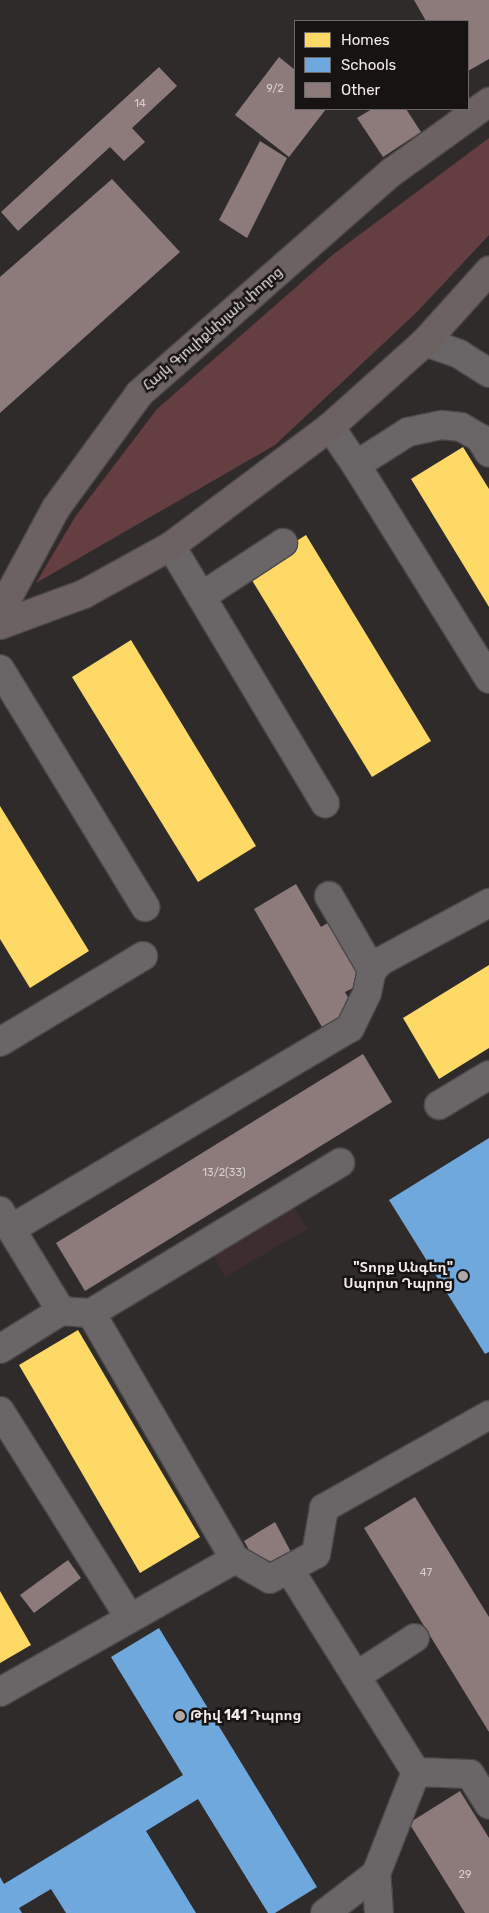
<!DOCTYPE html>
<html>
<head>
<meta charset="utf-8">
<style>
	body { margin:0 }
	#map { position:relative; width:489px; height:1913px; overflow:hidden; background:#302b2b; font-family:Rubik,"Noto Sans Armenian",sans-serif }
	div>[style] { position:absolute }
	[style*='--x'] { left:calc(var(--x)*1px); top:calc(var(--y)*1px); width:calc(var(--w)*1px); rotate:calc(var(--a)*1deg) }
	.built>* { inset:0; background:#3d2d2e }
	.green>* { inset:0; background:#643e41 }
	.homes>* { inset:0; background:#ffd966 }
	.schools>* { inset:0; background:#6fa8dc }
	.building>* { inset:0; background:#8d7b7c }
	.roads { filter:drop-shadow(1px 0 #4c4748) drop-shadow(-1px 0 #4c4748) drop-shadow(0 1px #4c4748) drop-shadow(0 -1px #4c4748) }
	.minor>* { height:28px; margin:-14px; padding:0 14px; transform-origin:14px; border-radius:14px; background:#6a6566 }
	.major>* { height:28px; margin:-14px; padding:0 14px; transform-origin:14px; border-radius:14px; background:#6d6262 }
	.dots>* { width:14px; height:14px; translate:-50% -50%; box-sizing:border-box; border:2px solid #171313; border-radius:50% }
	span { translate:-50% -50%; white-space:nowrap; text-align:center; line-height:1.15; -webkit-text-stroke:5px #171313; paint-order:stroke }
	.number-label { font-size:11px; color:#d8cece }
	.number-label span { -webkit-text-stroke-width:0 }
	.street-label { font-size:14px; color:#f1eaea }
	.poi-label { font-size:14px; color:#f1eaea; font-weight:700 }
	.right { translate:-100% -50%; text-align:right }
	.left { translate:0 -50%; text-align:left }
	.legend { position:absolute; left:294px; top:20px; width:175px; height:90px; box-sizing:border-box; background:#171313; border:1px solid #6e6969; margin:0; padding:6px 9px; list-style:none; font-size:15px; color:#f1eaea }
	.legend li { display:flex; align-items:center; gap:10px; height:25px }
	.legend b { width:25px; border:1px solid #6e6969 }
</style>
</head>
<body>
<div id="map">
	<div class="built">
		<i style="clip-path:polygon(293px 1206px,307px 1229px,225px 1277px,212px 1253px)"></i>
	</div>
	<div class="green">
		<i style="clip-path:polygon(489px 138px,489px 235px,417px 312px,275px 445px,36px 583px,75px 517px,157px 409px,335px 253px)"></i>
	</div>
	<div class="homes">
		<i style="clip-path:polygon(463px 447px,489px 489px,489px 607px,411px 479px)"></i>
		<i style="clip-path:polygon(306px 535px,431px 741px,372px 777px,247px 572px)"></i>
		<i style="clip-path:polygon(131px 640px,256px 846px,198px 882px,72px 677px)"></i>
		<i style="clip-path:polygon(0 806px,89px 951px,30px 988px,0 939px)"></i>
		<i style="clip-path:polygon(489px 965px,489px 1048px,439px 1079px,403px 1018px)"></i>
		<i style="clip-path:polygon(78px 1330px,200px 1537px,140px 1573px,19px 1365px)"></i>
		<i style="clip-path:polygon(0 1591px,31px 1645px,0 1663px)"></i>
	</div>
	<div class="schools">
		<i style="clip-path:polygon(489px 1138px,489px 1352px,485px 1354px,389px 1200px)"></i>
		<i style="clip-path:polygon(159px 1628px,317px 1887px,275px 1913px,268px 1913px,198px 1799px,146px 1831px,196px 1913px,66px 1913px,51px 1889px,19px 1908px,22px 1913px,0 1913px,0 1877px,4px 1884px,183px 1775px,111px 1657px)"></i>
	</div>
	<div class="building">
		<i style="clip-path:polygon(414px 0,489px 0,489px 59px,468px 71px,468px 21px,426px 21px)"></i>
		<i style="clip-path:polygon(279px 57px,295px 70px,295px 109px,326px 109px,289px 157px,235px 115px)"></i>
		<i style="clip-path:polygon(159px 67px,177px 86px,132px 128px,145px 142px,124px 161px,110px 147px,18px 231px,1px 212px)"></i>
		<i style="clip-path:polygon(372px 109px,406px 109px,421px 132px,383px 157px,357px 118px)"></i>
		<i style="clip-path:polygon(260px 141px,287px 158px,247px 238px,219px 220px)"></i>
		<i style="clip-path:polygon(112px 179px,180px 252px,0 413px,0 277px)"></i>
		<i style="clip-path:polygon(296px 884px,321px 927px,331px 921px,363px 976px,357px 986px,345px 992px,351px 1003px,344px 1007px,344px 1014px,322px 1027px,254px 909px)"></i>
		<i style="clip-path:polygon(363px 1054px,392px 1102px,85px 1291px,56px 1243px)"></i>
		<i style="clip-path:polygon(415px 1497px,489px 1617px,489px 1732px,364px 1528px)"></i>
		<i style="clip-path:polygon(275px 1522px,291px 1552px,275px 1562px,265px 1560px,256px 1562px,244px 1541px)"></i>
		<i style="clip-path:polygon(68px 1560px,81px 1578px,34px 1613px,20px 1595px)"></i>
		<i style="clip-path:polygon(460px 1791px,489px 1838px,489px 1913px,465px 1913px,409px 1823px)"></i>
	</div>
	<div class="roads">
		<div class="minor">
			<i style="--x:425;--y:342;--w:36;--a:19"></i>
			<i style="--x:459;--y:354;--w:36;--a:32"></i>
			<i style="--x:330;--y:427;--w:46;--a:55.6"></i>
			<i style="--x:356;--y:465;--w:252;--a:58.1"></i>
			<i style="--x:356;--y:465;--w:62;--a:-32.4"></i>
			<i style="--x:408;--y:432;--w:35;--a:-12"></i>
			<i style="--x:442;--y:425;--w:19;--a:6"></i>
			<i style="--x:461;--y:427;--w:22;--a:30"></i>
			<i style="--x:480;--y:438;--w:17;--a:59"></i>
			<i style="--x:171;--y:546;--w:300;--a:59.1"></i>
			<i style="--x:202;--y:596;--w:97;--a:-33.2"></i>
			<i style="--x:0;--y:669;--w:279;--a:58.6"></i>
			<i style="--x:329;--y:896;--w:86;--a:59.8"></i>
			<i style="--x:0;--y:1042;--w:167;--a:-31"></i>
			<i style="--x:439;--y:1105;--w:58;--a:-31"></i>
			<i style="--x:0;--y:1211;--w:117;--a:58.6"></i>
			<i style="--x:11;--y:1229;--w:394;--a:-30.7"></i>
			<i style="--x:350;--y:1028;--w:39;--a:-64"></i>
			<i style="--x:367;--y:993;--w:24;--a:-78"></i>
			<i style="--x:372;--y:970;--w:13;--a:-45"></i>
			<i style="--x:381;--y:961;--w:123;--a:-28.2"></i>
			<i style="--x:91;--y:1313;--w:285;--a:59.7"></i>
			<i style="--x:0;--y:1349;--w:72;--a:-31.9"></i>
			<i style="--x:61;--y:1311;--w:30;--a:4"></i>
			<i style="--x:91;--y:1313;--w:291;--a:-31.1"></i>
			<i style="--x:0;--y:1411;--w:244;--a:57.9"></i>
			<i style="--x:289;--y:1569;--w:239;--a:58"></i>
			<i style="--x:416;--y:1772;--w:54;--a:2.1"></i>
			<i style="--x:470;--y:1774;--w:36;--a:58"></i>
			<i style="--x:356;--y:1676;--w:70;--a:-32.8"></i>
			<i style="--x:0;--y:1692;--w:270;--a:-29.5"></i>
			<i style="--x:235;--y:1559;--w:40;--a:29.7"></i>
			<i style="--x:270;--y:1579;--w:52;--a:-28.5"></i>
			<i style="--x:316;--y:1554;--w:47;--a:-80.1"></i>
			<i style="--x:324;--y:1508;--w:189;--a:-29.4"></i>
			<i style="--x:325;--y:1913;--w:64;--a:-37.4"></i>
			<i style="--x:379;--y:1913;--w:39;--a:-94"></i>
			<i style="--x:376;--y:1874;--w:110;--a:-68.6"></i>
		</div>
		<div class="major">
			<i style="--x:0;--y:612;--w:118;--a:-61.7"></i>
			<i style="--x:56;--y:508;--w:142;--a:-53.9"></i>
			<i style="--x:140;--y:393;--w:335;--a:-41.3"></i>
			<i style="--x:392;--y:172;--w:120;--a:-35.8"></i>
			<i style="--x:0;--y:625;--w:90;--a:-20.3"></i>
			<i style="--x:84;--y:594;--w:99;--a:-28.9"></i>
			<i style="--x:171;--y:546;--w:199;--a:-36.8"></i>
			<i style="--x:330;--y:427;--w:127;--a:-41.8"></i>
			<i style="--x:425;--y:342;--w:96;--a:-48"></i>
		</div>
	</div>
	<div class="dots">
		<i style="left:463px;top:1276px;background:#ada7a7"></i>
		<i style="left:180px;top:1716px;background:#ada7a7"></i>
	</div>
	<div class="number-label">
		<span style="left:275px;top:89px">9/2</span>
		<span style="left:140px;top:104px">14</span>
		<span style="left:224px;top:1173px">13/2(33)</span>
		<span style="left:426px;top:1573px">47</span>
		<span style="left:465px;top:1875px">29</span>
	</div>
	<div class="street-label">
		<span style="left:213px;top:329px;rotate:-41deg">Հայկ Գյուլիքևխյան փողոց</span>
	</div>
	<div class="poi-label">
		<span class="right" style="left:453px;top:1276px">"Տորք Անգեղ"<br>Սպորտ Դպրոց</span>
		<span class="left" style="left:190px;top:1716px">Թիվ 141 Դպրոց</span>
	</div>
	<ul class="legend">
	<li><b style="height:14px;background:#ffd966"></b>Homes</li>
	<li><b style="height:14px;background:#6fa8dc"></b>Schools</li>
	<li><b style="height:14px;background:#8d7b7c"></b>Other</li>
	</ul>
</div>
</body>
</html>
